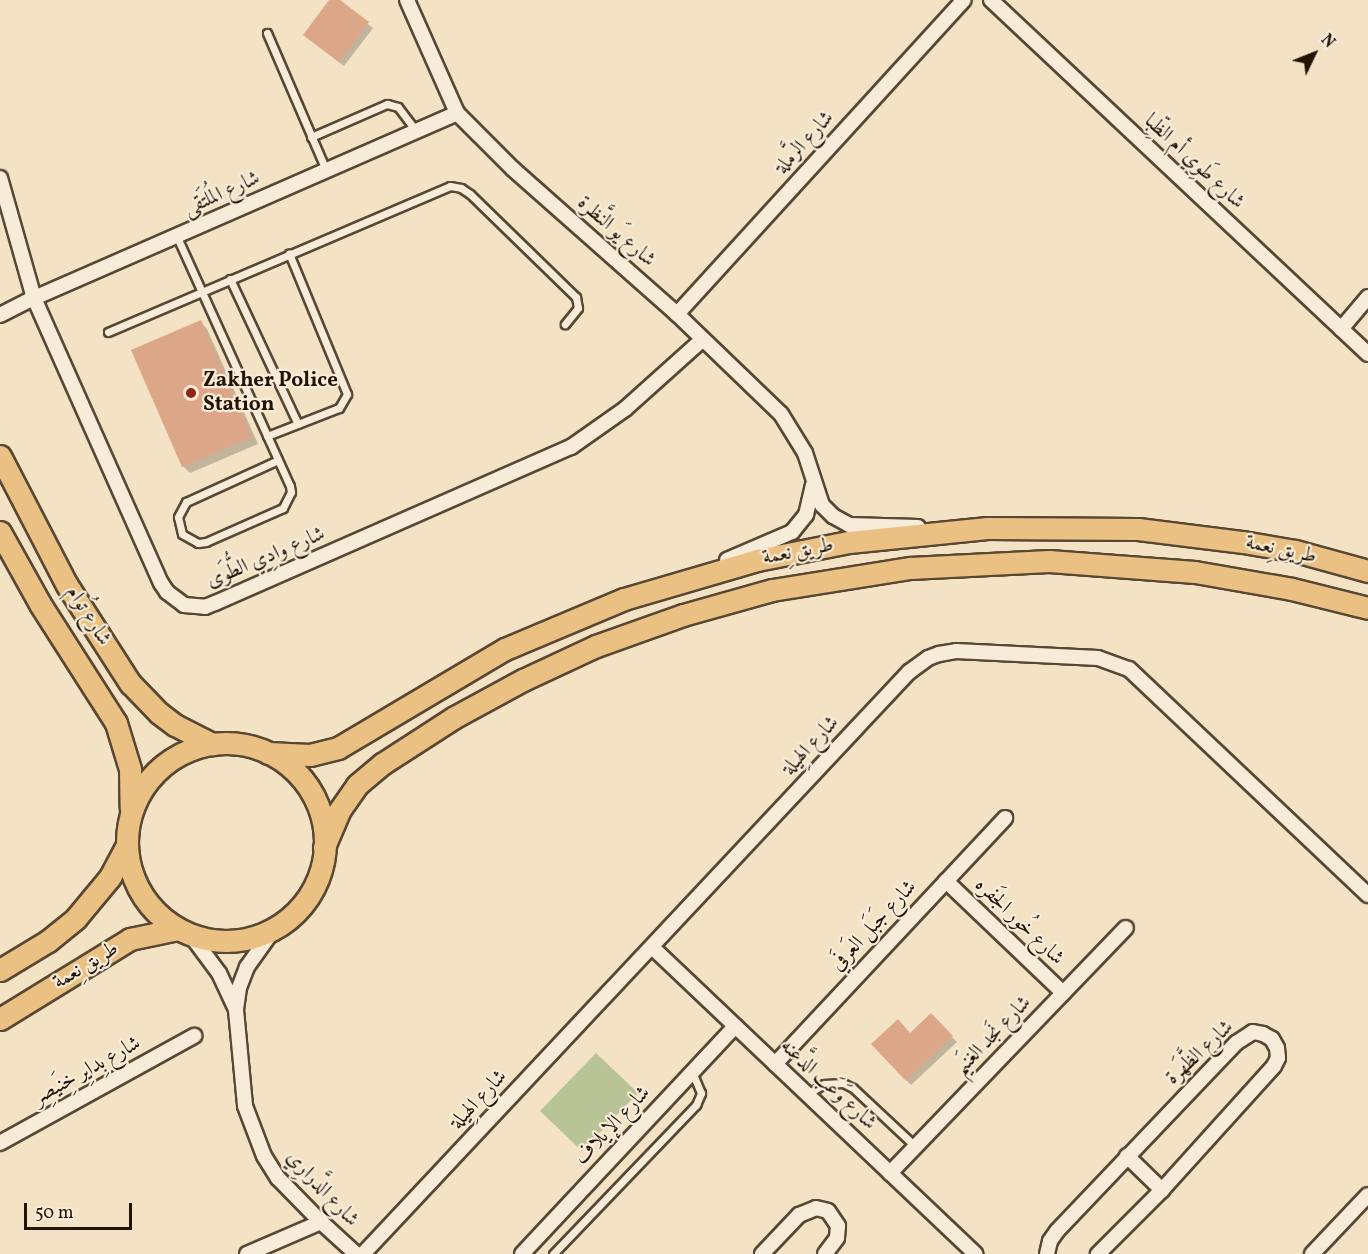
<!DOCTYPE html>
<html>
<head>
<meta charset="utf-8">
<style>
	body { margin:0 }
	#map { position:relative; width:1368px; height:1254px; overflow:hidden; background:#f3e2c4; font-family:Vollkorn,Amiri,serif }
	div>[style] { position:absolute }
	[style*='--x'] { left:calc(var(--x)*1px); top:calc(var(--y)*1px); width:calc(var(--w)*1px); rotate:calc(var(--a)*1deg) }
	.green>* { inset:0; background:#b8c496 }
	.shadow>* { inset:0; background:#0003 }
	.building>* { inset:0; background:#dca788 }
	.roads { filter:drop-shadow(2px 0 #574733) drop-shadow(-2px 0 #574733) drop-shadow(0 2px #574733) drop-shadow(0 -2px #574733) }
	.lane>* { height:7px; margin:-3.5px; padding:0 3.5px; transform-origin:3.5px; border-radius:3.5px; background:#f7ecd9 }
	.street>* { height:14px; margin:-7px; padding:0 7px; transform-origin:7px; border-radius:7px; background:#f7ecd9 }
	.primary>* { height:21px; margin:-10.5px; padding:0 10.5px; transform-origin:10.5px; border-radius:10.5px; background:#eac182 }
	.primary>.ring { margin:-10.5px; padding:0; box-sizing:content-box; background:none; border:21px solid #eac182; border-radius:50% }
	.dots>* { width:16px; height:16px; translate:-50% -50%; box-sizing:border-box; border:3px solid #f7ecd9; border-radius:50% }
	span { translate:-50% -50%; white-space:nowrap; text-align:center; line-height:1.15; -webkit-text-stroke:4.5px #f7ecd9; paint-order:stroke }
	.street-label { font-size:21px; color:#231303 }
	.poi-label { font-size:21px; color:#231303; font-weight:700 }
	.left { translate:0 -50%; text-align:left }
	.north { position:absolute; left:1284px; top:24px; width:60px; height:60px; -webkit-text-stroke:4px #f7ecd9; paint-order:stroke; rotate:47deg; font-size:16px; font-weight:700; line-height:24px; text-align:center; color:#231303 }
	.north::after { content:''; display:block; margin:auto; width:21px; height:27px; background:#231303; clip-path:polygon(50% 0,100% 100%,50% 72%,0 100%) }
	.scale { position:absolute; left:24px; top:1203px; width:108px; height:27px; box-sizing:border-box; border:3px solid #231303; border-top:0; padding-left:8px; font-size:18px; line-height:21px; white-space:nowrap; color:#231303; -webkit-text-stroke:4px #f7ecd9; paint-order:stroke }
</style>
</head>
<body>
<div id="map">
	<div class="green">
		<i style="clip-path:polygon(596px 1053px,638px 1093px,582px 1151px,540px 1111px)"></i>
	</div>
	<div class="shadow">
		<i style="clip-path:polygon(331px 0,337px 0,373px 28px,344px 66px,310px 40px)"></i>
		<i style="clip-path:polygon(201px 322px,207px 329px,258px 444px,190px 473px,183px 466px)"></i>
		<i style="clip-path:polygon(931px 1016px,957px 1042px,911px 1085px,873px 1044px,911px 1035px)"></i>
	</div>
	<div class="building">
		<i style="clip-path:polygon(329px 0,340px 0,369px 22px,339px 62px,303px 35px)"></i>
		<i style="clip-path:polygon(201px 320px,252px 437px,182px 467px,131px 350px)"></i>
		<i style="clip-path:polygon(931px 1013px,953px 1036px,906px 1081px,871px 1044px,898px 1019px,910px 1033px)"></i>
	</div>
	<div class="roads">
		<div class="lane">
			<i style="--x:267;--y:33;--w:149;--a:66.7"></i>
			<i style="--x:311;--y:137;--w:83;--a:-23.5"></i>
			<i style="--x:387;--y:104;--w:11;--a:15"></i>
			<i style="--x:398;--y:107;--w:30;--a:53"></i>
			<i style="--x:177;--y:237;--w:273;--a:65.6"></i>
			<i style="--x:290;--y:486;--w:6;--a:81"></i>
			<i style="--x:291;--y:492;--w:18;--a:117"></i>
			<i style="--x:283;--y:508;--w:84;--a:156.2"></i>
			<i style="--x:206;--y:542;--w:8;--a:173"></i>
			<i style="--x:198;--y:543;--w:18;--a:-151"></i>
			<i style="--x:182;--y:534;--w:17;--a:-103"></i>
			<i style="--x:178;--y:517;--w:17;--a:-62"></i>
			<i style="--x:186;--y:502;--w:101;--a:-24.5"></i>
			<i style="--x:230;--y:279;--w:160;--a:64.9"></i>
			<i style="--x:108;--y:332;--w:372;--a:-23.1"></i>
			<i style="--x:450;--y:186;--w:11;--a:10"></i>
			<i style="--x:461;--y:188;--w:11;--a:34"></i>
			<i style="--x:470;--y:194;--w:148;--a:44.2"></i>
			<i style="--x:576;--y:297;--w:11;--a:80"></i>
			<i style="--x:578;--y:308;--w:21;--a:129"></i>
			<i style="--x:267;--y:436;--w:77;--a:-21.3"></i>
			<i style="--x:339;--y:408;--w:16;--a:-60"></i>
			<i style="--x:347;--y:394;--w:152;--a:-112.4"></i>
			<i style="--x:807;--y:1094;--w:20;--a:-30"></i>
			<i style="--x:824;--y:1084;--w:19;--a:-3"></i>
			<i style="--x:843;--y:1083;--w:11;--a:27"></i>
			<i style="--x:853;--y:1088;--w:85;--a:43.1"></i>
			<i style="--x:553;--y:1254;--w:207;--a:-46.2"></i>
			<i style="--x:696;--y:1105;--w:13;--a:-67"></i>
			<i style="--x:701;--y:1093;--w:23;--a:-113"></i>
		</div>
		<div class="street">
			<i style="--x:407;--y:0;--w:124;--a:66.1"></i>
			<i style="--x:457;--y:113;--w:79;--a:45"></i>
			<i style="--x:513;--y:169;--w:219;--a:41.5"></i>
			<i style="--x:677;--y:314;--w:144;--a:43.9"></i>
			<i style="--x:781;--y:414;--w:46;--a:58.4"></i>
			<i style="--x:805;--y:453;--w:55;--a:71.9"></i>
			<i style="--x:822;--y:505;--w:16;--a:45"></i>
			<i style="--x:833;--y:516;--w:18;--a:29"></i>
			<i style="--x:849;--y:525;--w:69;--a:1.7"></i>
			<i style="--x:991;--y:0;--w:517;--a:43.2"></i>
			<i style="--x:0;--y:178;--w:125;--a:74.2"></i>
			<i style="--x:34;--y:298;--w:312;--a:66"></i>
			<i style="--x:161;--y:583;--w:11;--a:56"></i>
			<i style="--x:167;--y:592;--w:21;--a:37"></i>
			<i style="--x:184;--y:605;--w:21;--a:5"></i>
			<i style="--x:205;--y:607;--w:11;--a:-22"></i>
			<i style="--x:215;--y:603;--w:389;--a:-23.7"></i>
			<i style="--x:571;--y:447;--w:66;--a:-35.1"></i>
			<i style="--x:625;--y:409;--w:103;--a:-41.9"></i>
			<i style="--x:677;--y:314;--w:425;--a:-47.6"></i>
			<i style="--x:0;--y:315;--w:38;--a:-27"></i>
			<i style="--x:34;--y:298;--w:462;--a:-23.6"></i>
			<i style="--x:1341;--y:329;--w:42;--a:-49.8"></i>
			<i style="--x:727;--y:560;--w:71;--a:-23.3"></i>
			<i style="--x:792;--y:532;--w:22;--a:-51"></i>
			<i style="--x:806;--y:515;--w:31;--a:-77"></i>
			<i style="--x:946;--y:881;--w:162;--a:43.7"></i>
			<i style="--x:274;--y:929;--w:47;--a:125.4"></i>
			<i style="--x:247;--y:967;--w:22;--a:111"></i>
			<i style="--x:239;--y:988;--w:22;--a:98"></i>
			<i style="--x:236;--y:1010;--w:96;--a:84.6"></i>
			<i style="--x:245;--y:1106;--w:53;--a:69.2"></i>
			<i style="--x:264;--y:1156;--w:26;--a:58"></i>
			<i style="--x:278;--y:1178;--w:62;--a:45.7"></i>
			<i style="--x:321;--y:1222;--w:47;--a:42.4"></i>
			<i style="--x:190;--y:934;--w:49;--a:53.4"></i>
			<i style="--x:219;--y:973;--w:40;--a:65"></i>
			<i style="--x:652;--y:947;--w:446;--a:43.5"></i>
			<i style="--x:775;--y:1064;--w:337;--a:-46.9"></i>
			<i style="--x:0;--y:1143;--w:222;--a:-28.9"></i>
			<i style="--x:1127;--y:1156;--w:49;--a:44.2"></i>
			<i style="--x:890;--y:1173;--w:340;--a:-46.1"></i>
			<i style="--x:247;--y:1254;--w:81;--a:-23.4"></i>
			<i style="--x:363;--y:1254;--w:798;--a:-46.83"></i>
			<i style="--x:909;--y:672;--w:24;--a:-36"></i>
			<i style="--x:928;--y:658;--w:12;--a:-20"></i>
			<i style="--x:939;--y:654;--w:17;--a:-10"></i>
			<i style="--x:956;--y:651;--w:142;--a:2.8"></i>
			<i style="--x:1098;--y:658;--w:33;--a:20"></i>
			<i style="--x:1129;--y:669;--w:329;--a:43.4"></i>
			<i style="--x:522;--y:1254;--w:312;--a:-46.9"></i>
			<i style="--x:762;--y:1254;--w:54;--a:-46.5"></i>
			<i style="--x:799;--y:1215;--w:18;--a:-22"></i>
			<i style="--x:816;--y:1208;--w:12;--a:14"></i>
			<i style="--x:828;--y:1211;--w:18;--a:56"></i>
			<i style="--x:838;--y:1226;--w:12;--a:95"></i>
			<i style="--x:837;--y:1238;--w:20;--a:127"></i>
			<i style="--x:1047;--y:1254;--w:13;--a:-77"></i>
			<i style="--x:1050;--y:1241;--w:12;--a:-55"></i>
			<i style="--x:1057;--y:1231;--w:260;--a:-46.4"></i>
			<i style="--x:1236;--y:1043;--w:20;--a:-33"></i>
			<i style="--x:1253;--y:1032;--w:10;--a:11"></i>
			<i style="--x:1263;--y:1034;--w:10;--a:29"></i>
			<i style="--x:1272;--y:1039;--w:10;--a:61"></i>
			<i style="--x:1277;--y:1048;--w:10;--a:84"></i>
			<i style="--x:1278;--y:1058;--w:9;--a:117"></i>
			<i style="--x:1274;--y:1066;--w:167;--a:132.1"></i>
			<i style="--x:1162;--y:1190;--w:91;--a:135"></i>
			<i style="--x:1312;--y:1254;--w:81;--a:-46.5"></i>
		</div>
		<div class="primary">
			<i style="--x:0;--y:456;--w:145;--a:62.6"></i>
			<i style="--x:67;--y:585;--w:117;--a:57.3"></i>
			<i style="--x:130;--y:683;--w:42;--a:46"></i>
			<i style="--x:159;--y:713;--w:20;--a:37"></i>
			<i style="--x:175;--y:725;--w:42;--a:27.2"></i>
			<i style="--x:0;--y:532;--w:82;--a:60.9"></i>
			<i style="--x:40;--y:604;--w:141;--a:57.4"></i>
			<i style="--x:116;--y:723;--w:48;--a:73.1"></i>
			<i style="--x:130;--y:769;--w:39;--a:89"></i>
			<i class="ring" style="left:127px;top:743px;width:177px;height:177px"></i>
			<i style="--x:268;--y:753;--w:42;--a:2.7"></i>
			<i style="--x:310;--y:755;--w:29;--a:-14"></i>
			<i style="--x:338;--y:748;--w:194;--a:-30.7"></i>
			<i style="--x:505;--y:649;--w:129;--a:-22.8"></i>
			<i style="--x:624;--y:599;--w:139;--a:-16.3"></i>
			<i style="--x:757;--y:560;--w:94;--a:-11.1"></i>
			<i style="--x:849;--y:542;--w:139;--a:-5.8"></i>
			<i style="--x:987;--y:528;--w:151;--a:0.4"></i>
			<i style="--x:1138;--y:529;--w:106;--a:7.1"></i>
			<i style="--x:1243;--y:542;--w:53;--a:9.8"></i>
			<i style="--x:1295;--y:551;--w:76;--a:15.3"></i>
			<i style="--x:324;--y:847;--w:39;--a:-67"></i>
			<i style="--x:339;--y:811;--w:32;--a:-55"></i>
			<i style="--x:357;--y:785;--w:33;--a:-40"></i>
			<i style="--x:382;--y:764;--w:85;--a:-32.9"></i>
			<i style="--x:453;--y:718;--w:80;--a:-28.5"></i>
			<i style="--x:523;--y:680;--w:81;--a:-25"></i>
			<i style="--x:596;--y:646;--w:92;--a:-19.6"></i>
			<i style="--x:683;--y:615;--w:92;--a:-15.7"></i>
			<i style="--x:772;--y:590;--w:140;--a:-9.1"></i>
			<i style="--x:910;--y:568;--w:139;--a:-2.9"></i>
			<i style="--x:1049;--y:561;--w:146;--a:4.3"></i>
			<i style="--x:1195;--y:572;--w:98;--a:9.9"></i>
			<i style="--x:1292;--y:589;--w:78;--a:14"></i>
			<i style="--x:0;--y:970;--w:56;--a:-31.1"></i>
			<i style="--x:48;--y:941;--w:36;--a:-39"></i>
			<i style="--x:76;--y:918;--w:53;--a:-50.3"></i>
			<i style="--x:110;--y:877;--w:36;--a:-62"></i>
			<i style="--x:0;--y:1019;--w:153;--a:-31.6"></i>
			<i style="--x:130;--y:939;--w:49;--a:-11.8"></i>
		</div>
	</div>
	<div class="dots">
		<i style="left:191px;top:393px;background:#8f2418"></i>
	</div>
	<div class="street-label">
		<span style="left:805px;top:143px;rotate:-48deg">شارع الرَّملة</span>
		<span style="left:1194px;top:162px;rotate:43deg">شارع طَوِي أم الظِّبا</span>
		<span style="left:222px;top:194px;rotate:-24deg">شارع المُلتَقى</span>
		<span style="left:616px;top:232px;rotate:41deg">شارع يَو النَّظرة</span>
		<span style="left:1281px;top:550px;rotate:12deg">طريق نِعمة</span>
		<span style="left:798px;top:552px;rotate:-11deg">طريق نِعمة</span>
		<span style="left:266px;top:558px;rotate:-23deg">شارع وادِي الطُّوَى</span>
		<span style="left:88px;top:616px;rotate:58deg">شارع تُوام</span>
		<span style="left:811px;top:746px;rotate:-47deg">شارع الهِيلة</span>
		<span style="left:1019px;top:922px;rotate:44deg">شارع خُور الجَفره</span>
		<span style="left:874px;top:926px;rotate:-47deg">شارع جَبَل العَرفَي</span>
		<span style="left:86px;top:966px;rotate:-31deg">طريق نِعمة</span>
		<span style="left:993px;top:1036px;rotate:-46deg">شارع نَجد الغنَيم</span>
		<span style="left:1200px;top:1053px;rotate:-43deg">شارع الظَّهَرة</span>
		<span style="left:87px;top:1071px;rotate:-29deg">شارع بِدايِر خِنَيصِر</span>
		<span style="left:828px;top:1085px;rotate:43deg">شارع وَعَب الدَّعنه</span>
		<span style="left:479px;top:1100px;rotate:-47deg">شارع الهِيلة</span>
		<span style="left:613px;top:1126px;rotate:-47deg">شارع الإيلاف</span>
		<span style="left:322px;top:1189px;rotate:47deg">شارع الدَّرارِي</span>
	</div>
	<div class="poi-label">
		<span class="left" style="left:203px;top:393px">Zakher Police<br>Station</span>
	</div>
	<div class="north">N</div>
	<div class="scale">50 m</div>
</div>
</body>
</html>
